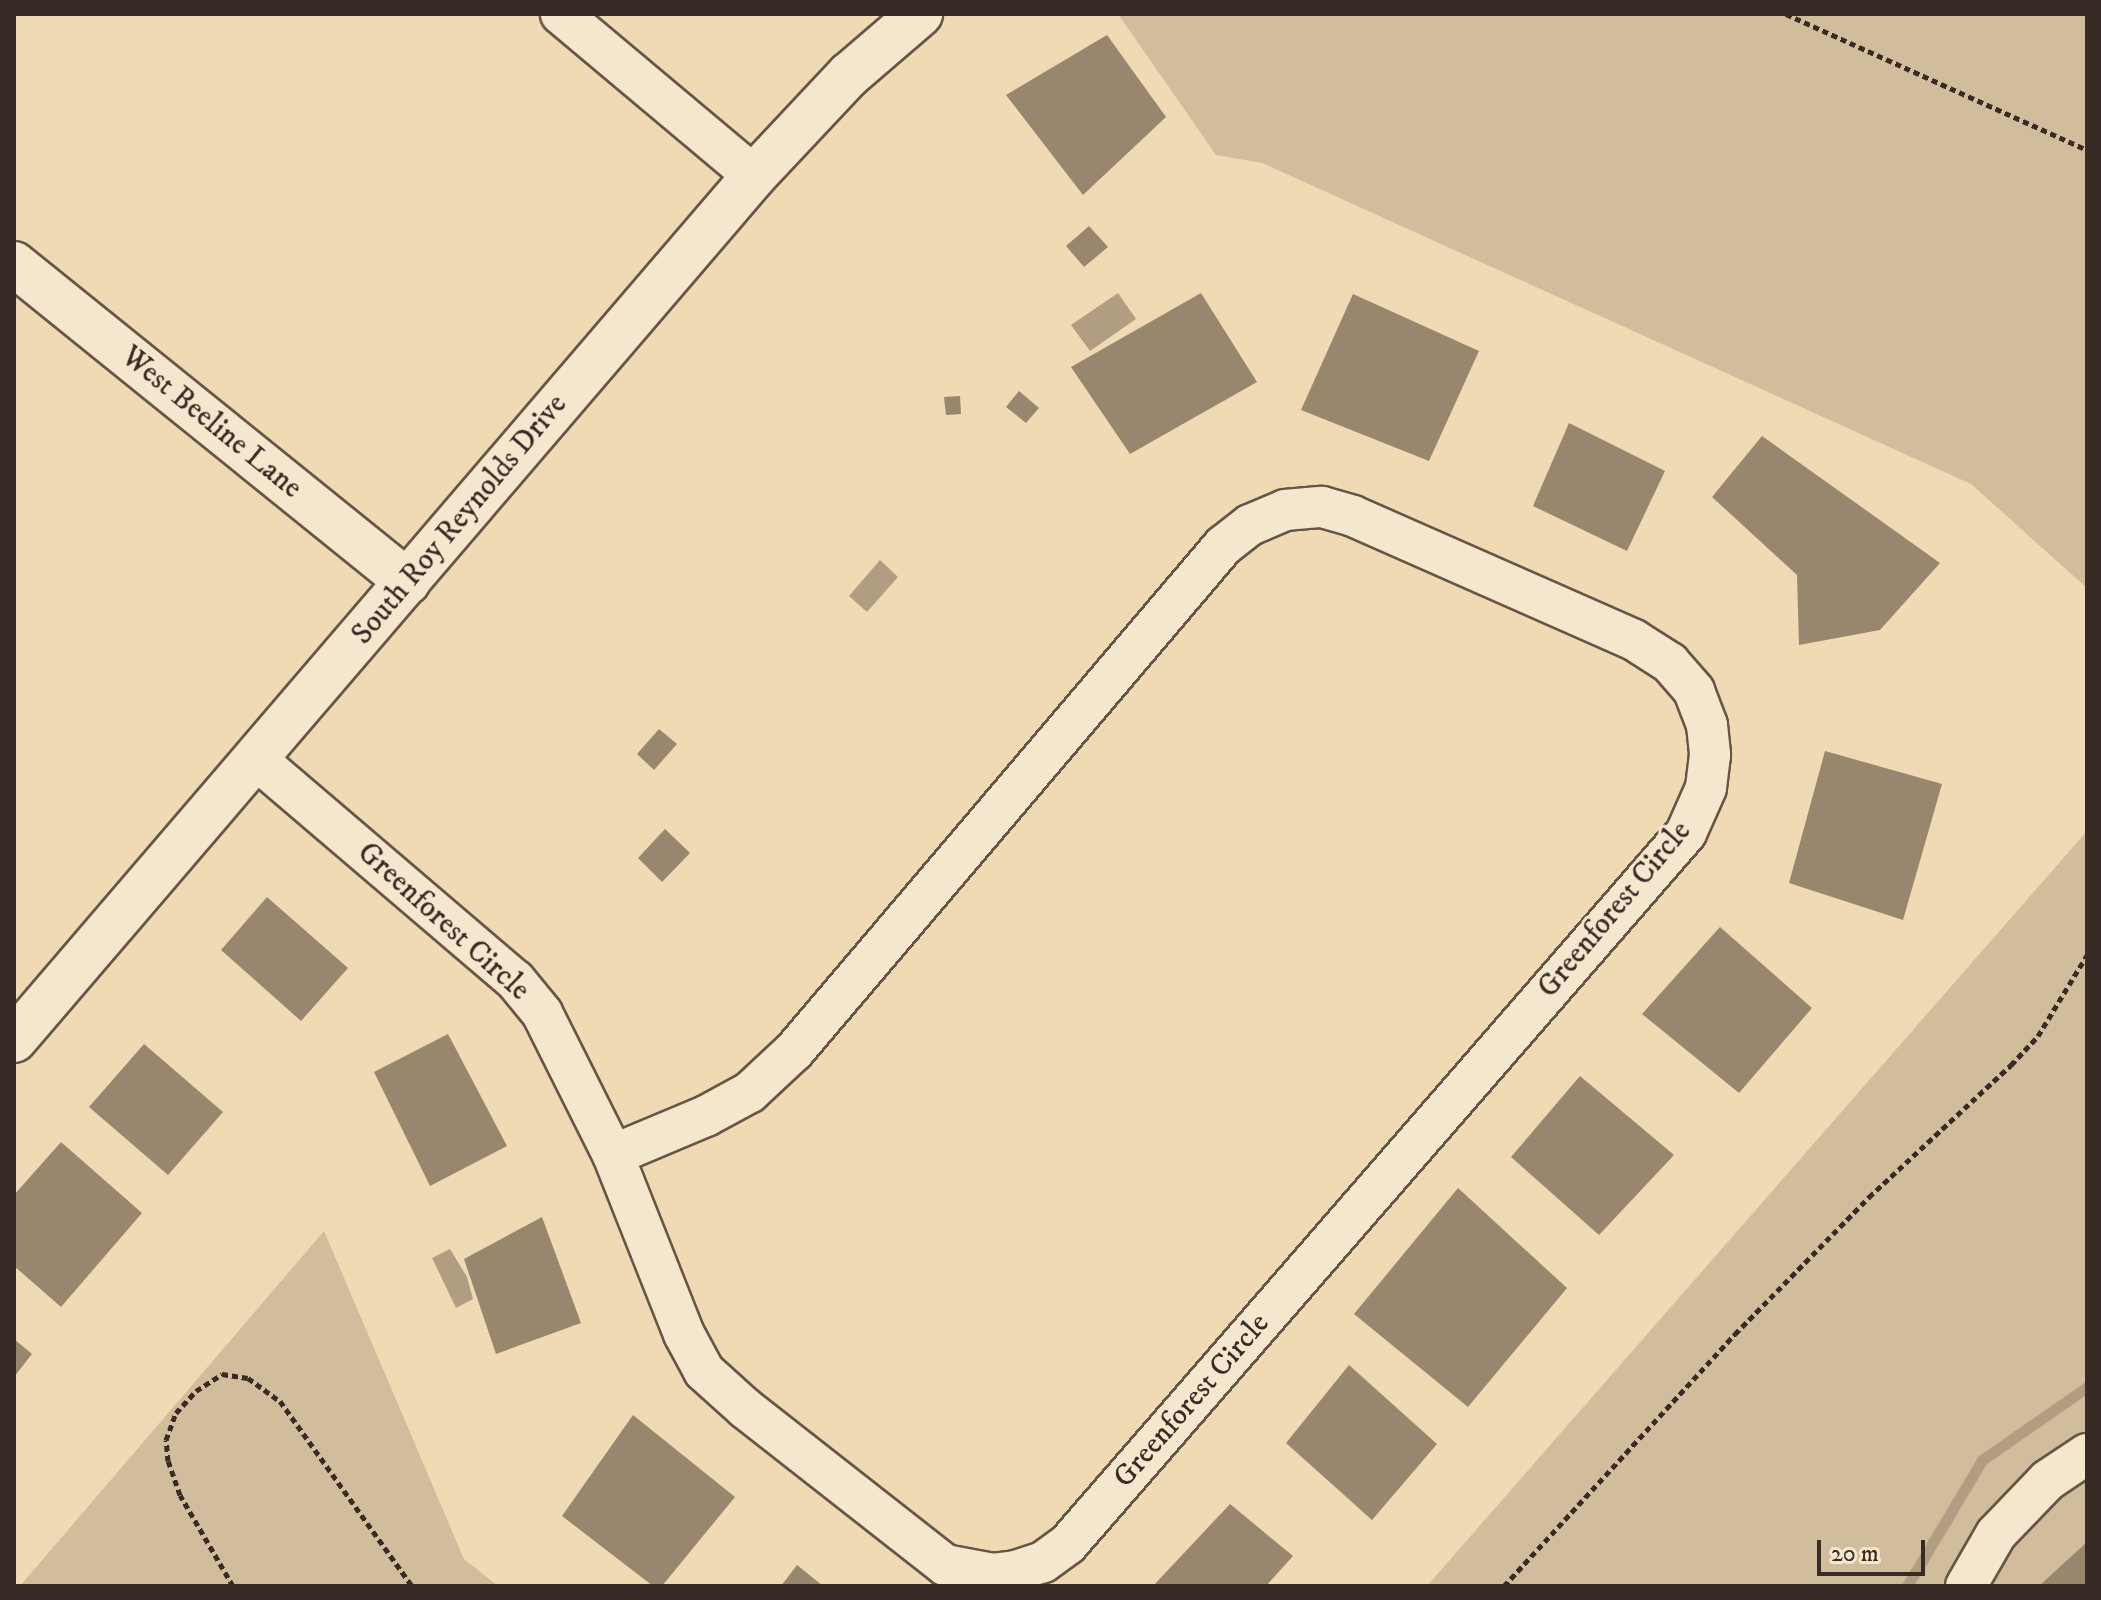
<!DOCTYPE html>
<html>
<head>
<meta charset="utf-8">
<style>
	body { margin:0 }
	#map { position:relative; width:2101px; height:1600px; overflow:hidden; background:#f0dab3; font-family:"IM FELL DW Pica",serif }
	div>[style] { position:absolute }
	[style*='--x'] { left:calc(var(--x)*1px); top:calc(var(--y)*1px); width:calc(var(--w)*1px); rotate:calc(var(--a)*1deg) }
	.green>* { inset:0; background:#d1bc9b }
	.water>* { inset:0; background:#b19e82 }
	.stream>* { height:11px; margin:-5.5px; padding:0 5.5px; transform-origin:5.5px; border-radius:5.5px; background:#b19e82 }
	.building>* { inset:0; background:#98866e }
	.path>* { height:5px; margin-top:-2.5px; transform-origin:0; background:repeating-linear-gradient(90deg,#382a24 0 6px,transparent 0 10px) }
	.roads { filter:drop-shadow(2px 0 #665648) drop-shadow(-2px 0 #665648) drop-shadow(0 2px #665648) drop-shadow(0 -2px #665648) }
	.street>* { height:40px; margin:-20px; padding:0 20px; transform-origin:20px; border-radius:20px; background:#f5e7ce }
	.secondary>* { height:44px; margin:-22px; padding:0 22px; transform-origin:22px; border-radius:22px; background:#f5e7ce }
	span { translate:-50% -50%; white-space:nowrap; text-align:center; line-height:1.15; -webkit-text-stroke:6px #f5e7ce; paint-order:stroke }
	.street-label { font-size:30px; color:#382a24 }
	.frame { position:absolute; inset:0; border:16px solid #382a24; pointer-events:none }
	.scale { position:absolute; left:1817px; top:1540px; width:108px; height:36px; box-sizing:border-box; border:4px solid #382a24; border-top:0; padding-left:10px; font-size:24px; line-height:28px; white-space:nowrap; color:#382a24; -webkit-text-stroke:6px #f5e7ce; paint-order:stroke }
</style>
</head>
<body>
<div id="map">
	<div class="green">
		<i style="clip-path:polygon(1118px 14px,2087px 14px,2087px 588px,1971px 484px,1262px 163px,1216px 155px)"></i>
		<i style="clip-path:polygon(2087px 831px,2087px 1586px,1427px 1586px)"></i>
		<i style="clip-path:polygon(324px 1231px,464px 1559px,498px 1586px,20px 1586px)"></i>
	</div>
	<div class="water">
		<i style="clip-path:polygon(1118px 293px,1136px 319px,1090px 351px,1071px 325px)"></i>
		<i style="clip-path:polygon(880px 560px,898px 577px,867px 612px,849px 596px)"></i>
		<i style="clip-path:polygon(450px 1249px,467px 1277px,473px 1299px,456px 1308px,432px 1258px)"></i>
	</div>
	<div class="stream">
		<i style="--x:1907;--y:1586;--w:147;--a:-59.2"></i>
		<i style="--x:1982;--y:1460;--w:128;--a:-34.8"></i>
	</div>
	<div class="building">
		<i style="clip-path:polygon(1107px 35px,1166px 117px,1083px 195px,1006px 95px)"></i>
		<i style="clip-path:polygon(1089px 226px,1108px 247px,1084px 267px,1066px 246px)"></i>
		<i style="clip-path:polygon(1201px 293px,1257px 382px,1130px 454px,1071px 367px)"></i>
		<i style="clip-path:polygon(1353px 294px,1479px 351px,1429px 461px,1301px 410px)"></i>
		<i style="clip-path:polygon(1019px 391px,1039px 408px,1026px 423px,1006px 407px)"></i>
		<i style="clip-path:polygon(960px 396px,961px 414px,946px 415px,944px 397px)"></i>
		<i style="clip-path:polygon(1569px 423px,1665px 471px,1627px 551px,1533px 506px)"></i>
		<i style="clip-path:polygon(1762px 436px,1940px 563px,1880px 630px,1799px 645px,1797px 575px,1712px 497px)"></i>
		<i style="clip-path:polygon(659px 729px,677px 744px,654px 770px,637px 754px)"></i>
		<i style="clip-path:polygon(1825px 751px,1942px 784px,1903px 920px,1789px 883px)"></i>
		<i style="clip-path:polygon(665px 829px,690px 853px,662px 882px,638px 858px)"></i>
		<i style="clip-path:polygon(267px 897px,348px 968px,301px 1021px,221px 950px)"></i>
		<i style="clip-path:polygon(1720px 927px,1812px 1008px,1739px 1093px,1642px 1014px)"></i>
		<i style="clip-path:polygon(448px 1034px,507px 1146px,430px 1186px,374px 1072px)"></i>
		<i style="clip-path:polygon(144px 1044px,223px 1112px,168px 1175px,89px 1107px)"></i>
		<i style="clip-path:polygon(1580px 1076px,1674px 1155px,1599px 1235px,1511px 1157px)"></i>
		<i style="clip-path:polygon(61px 1142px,142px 1213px,61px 1307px,14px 1266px,14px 1195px)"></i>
		<i style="clip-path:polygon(1458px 1188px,1567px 1288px,1468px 1407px,1354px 1314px)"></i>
		<i style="clip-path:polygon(542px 1217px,581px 1323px,496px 1354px,464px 1259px)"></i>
		<i style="clip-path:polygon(14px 1339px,32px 1354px,14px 1377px)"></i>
		<i style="clip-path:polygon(1349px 1365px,1437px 1444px,1372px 1520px,1286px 1443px)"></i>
		<i style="clip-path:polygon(633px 1415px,735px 1497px,662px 1586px,653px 1586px,562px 1516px)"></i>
		<i style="clip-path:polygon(1230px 1504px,1293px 1556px,1266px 1586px,1153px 1586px)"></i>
		<i style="clip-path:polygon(2087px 1542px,2087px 1586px,2039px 1586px)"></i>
		<i style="clip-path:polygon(797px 1565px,823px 1586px,781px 1586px)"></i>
	</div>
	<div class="path">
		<i style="--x:1786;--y:14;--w:330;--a:24.3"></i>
		<i style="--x:233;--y:1586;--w:105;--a:-120.2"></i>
		<i style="--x:180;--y:1495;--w:36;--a:-109"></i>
		<i style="--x:168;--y:1461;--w:21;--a:-95"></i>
		<i style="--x:166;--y:1440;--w:29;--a:-70"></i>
		<i style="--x:176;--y:1413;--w:30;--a:-48"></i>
		<i style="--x:196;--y:1391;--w:31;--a:-33"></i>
		<i style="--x:222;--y:1374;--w:26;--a:9"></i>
		<i style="--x:248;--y:1378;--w:39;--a:36"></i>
		<i style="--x:280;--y:1401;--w:227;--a:54.5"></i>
		<i style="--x:1504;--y:1586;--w:342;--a:-47.5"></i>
		<i style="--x:1735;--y:1334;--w:192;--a:-45.6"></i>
		<i style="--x:1869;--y:1197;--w:194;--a:-42.9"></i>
		<i style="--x:2011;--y:1065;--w:40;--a:-47"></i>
		<i style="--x:2038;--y:1036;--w:95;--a:-58.8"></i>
	</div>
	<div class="roads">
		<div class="street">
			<i style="--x:561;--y:14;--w:252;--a:40"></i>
			<i style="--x:1322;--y:507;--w:32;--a:16"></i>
			<i style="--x:1353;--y:516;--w:307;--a:23.8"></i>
			<i style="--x:1634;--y:640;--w:43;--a:32.6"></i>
			<i style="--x:1670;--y:663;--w:37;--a:49"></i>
			<i style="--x:1694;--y:691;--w:36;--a:69"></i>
			<i style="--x:1707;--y:725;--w:30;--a:84"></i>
			<i style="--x:1710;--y:755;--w:33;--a:97"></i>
			<i style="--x:1706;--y:788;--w:49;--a:114"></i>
			<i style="--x:1686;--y:833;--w:942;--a:131"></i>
			<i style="--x:1068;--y:1544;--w:31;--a:144"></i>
			<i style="--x:1043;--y:1562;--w:28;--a:162"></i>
			<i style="--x:1016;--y:1571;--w:23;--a:173"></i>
			<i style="--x:993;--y:1574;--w:49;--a:-169.4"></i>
			<i style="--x:945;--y:1565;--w:253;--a:-141.9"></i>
			<i style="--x:746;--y:1409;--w:57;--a:-137.9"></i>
			<i style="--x:704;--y:1371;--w:42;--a:-118.4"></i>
			<i style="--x:684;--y:1334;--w:193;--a:-111.6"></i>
			<i style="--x:613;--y:1155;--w:101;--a:-22.8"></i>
			<i style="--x:706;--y:1116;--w:50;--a:-28.6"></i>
			<i style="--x:750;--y:1092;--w:60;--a:-43"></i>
			<i style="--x:794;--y:1051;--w:663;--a:-49.65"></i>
			<i style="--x:1223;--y:546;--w:34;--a:-38"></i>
			<i style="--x:1250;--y:525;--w:38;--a:-23"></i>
			<i style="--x:1285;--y:510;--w:37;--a:-5"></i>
			<i style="--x:257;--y:760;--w:339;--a:40.5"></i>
			<i style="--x:515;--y:980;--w:43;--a:50.7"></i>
			<i style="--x:542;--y:1013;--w:159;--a:63.4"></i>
			<i style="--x:1966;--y:1586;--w:60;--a:-60"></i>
			<i style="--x:1996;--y:1534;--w:75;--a:-46.1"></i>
			<i style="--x:2048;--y:1480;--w:47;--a:-33.7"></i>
		</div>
		<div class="secondary">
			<i style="--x:14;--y:264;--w:506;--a:38.91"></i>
			<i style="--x:14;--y:1040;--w:1138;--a:-49.42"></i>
			<i style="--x:754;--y:176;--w:139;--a:-46.8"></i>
			<i style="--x:849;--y:75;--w:94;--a:-40.7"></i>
		</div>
	</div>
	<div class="street-label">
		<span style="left:211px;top:423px;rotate:39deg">West Beeline Lane</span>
		<span style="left:460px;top:520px;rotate:-50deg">South Roy Reynolds Drive</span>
		<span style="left:1615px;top:910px;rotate:-50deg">Greenforest Circle</span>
		<span style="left:443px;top:922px;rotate:42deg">Greenforest Circle</span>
		<span style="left:1192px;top:1401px;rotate:-49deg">Greenforest Circle</span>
	</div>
	<div class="frame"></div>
	<div class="scale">20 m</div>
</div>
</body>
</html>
